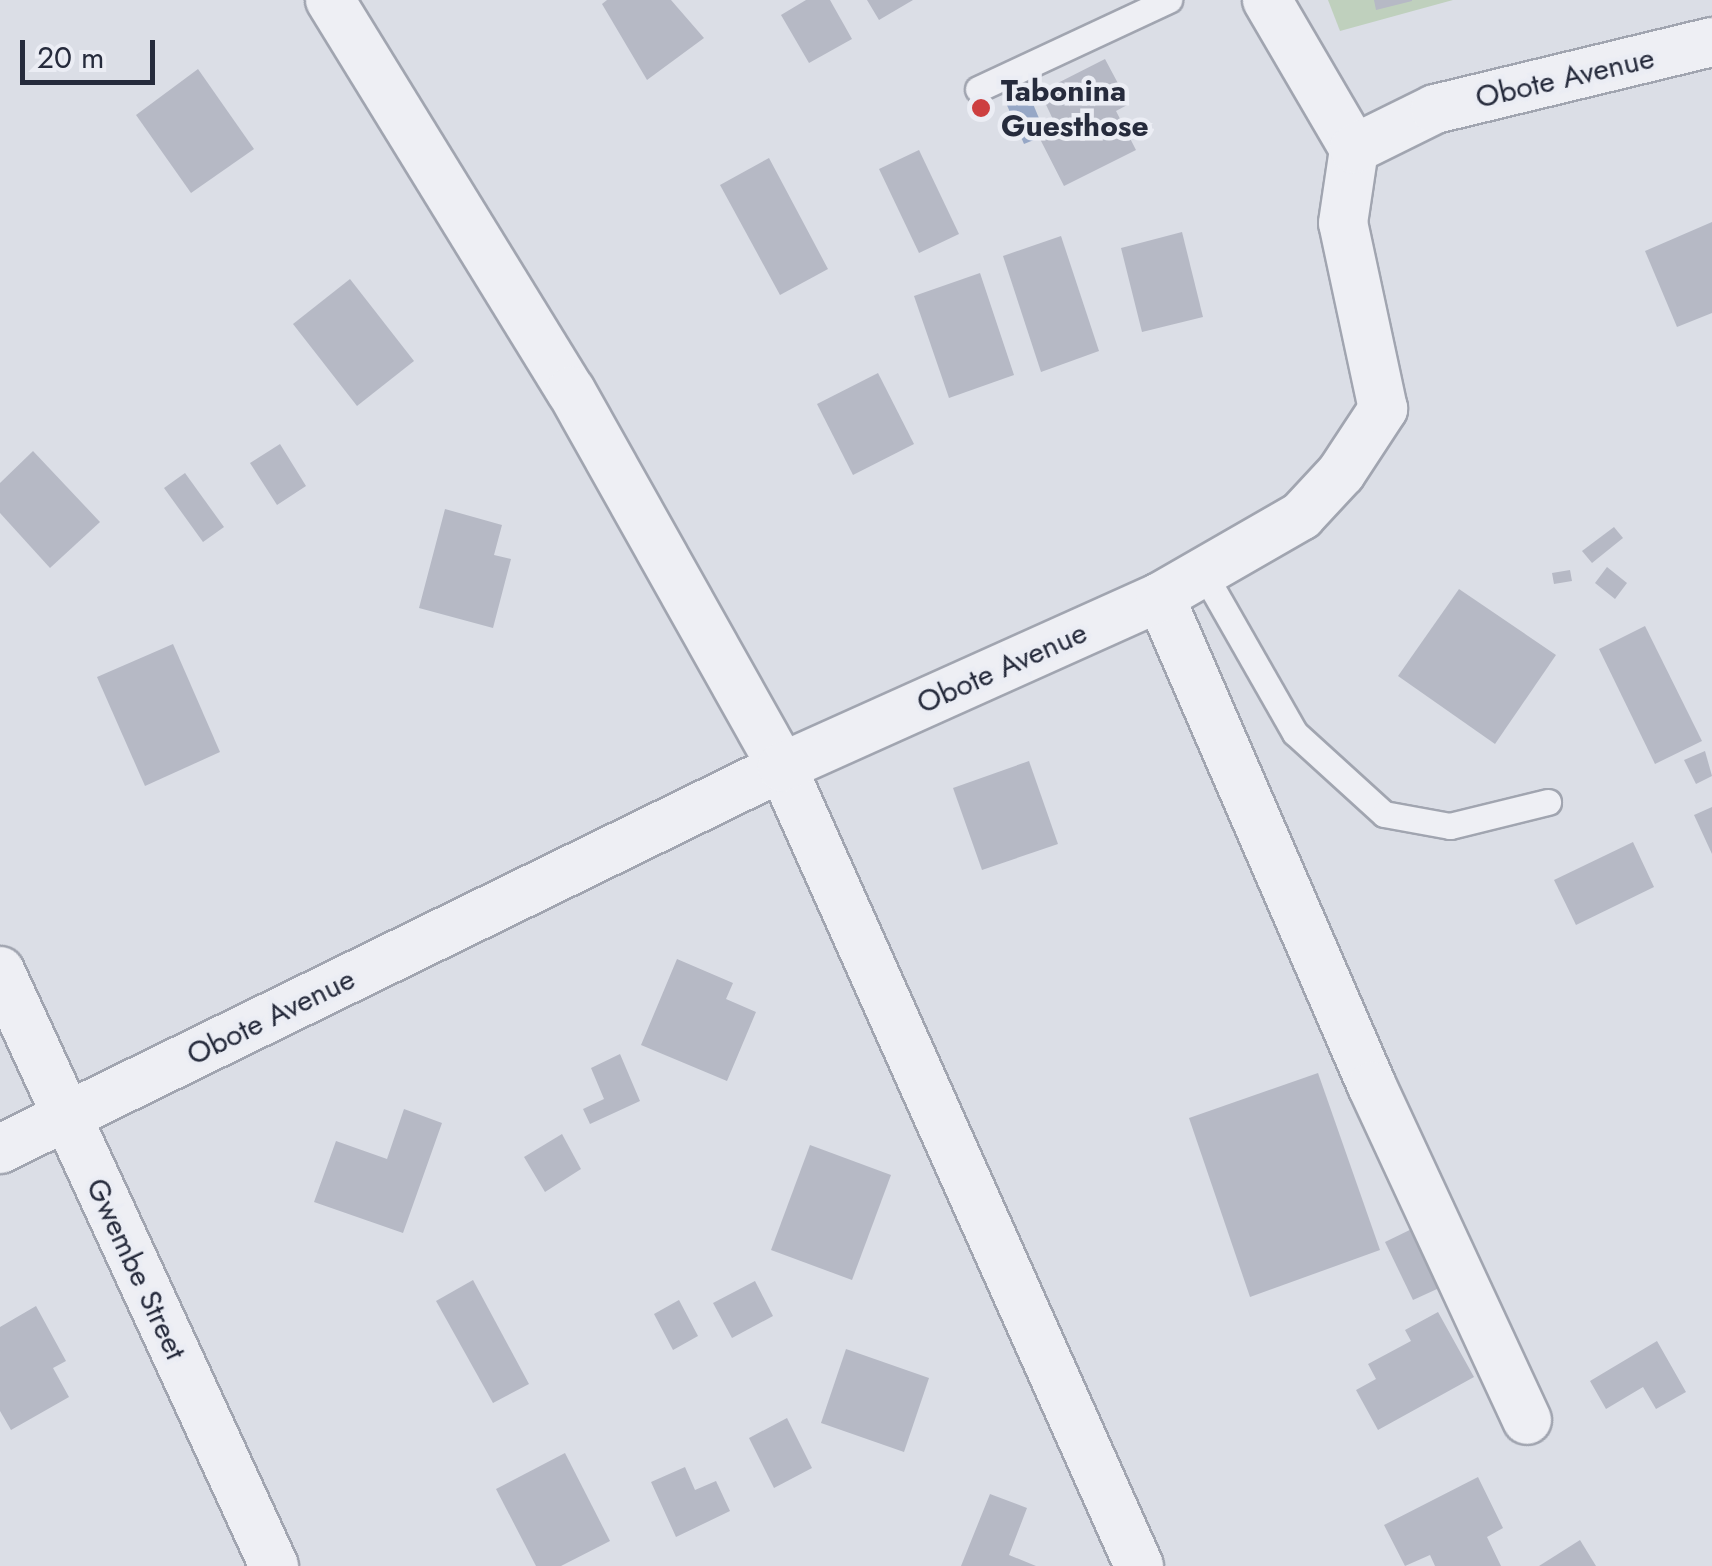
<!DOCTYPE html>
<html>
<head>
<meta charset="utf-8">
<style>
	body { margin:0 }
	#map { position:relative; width:1712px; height:1566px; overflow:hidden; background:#dbdee6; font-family:Jost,sans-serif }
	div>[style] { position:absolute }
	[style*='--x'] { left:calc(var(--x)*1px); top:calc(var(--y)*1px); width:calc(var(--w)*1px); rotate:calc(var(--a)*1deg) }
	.green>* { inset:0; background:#bfd0bd }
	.water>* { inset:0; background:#96a7c6 }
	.building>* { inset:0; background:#b6b9c5 }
	.roads { filter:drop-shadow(2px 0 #a1a5b0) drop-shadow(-2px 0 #a1a5b0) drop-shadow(0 2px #a1a5b0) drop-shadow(0 -2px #a1a5b0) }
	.service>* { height:25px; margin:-12.5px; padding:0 12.5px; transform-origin:12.5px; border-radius:12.5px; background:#eeeff4 }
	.minor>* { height:48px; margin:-24px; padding:0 24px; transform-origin:24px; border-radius:24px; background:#eeeff4 }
	.dots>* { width:28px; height:28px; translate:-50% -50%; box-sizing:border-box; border:5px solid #ebedf4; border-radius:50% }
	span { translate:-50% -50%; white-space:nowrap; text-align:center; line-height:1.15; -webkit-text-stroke:9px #ebedf4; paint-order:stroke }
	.street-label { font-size:30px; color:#262b3c }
	.poi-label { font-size:30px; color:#262b3c; font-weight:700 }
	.left { translate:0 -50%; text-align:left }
	.scale { position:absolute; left:20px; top:40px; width:135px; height:45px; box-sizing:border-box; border:5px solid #262b3c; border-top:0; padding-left:12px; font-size:30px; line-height:35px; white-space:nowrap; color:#262b3c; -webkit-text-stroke:8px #ebedf4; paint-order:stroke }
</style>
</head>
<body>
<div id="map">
	<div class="green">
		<i style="clip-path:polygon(1328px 0,1453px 0,1340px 31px)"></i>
	</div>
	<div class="water">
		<i style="clip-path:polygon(1023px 80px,1046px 135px,1024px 144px,1002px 94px)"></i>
	</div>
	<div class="building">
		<i style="clip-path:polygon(607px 0,671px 0,704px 38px,647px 80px,602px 4px)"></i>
		<i style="clip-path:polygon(806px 0,830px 0,852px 39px,809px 63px,781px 15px)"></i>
		<i style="clip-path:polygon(867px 0,913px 0,879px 20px)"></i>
		<i style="clip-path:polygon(1374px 0,1412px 0,1412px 1px,1376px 10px)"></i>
		<i style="clip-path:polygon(1105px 59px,1129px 104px,1116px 111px,1136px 150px,1064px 186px,1040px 139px,1058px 130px,1040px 92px)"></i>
		<i style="clip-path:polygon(198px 69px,254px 149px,191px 193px,136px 115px)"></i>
		<i style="clip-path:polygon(919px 150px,959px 234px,919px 253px,879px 169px)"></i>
		<i style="clip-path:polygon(769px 158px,828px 269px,780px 295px,720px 185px)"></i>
		<i style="clip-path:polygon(1712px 222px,1712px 313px,1677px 327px,1645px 251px)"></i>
		<i style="clip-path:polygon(1182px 232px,1203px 317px,1142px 332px,1121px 248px)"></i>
		<i style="clip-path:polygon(1061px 236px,1099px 351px,1041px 372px,1003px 256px)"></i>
		<i style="clip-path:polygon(980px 273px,1014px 375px,949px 398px,914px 296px)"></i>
		<i style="clip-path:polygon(350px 279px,414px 361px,357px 406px,293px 324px)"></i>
		<i style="clip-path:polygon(878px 373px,914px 444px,853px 475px,817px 404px)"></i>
		<i style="clip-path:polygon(280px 444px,306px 486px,277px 505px,250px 463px)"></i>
		<i style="clip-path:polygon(33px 451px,100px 522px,50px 568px,0 513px,0 483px)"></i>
		<i style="clip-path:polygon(185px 473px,224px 527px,203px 542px,164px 488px)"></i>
		<i style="clip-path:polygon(445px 509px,502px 525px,494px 555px,511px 559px,493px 628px,419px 608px)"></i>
		<i style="clip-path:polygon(1614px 527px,1623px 538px,1592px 563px,1582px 551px)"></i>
		<i style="clip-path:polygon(1607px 567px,1627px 583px,1615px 599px,1595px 583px)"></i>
		<i style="clip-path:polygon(1570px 570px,1572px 581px,1554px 584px,1552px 573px)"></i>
		<i style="clip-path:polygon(1459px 589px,1556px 655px,1495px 744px,1398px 676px)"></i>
		<i style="clip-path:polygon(1645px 626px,1702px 741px,1655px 764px,1599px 649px)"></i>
		<i style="clip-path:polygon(173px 644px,220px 752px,145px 786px,97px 677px)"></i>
		<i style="clip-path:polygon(1705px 751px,1712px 776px,1696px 784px,1684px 760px)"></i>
		<i style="clip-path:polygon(1029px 761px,1058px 844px,982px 870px,953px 788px)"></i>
		<i style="clip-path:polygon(1712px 807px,1712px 854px,1694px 815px)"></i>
		<i style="clip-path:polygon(1633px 842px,1654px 887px,1576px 925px,1554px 880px)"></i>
		<i style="clip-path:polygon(677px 959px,733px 983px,726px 999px,756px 1012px,727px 1081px,641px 1045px)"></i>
		<i style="clip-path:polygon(620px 1054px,640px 1101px,590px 1124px,583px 1109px,604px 1099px,591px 1068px)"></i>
		<i style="clip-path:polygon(1318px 1073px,1380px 1250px,1250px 1297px,1189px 1118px)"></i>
		<i style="clip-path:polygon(404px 1109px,442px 1123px,403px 1233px,314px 1202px,336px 1141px,387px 1159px)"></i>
		<i style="clip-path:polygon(562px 1134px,581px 1169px,545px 1192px,524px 1157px)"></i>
		<i style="clip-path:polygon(810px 1145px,891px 1175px,852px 1280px,771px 1250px)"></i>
		<i style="clip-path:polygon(1420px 1225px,1448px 1284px,1413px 1300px,1385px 1242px)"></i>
		<i style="clip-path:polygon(473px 1280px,529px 1384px,493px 1403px,436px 1301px)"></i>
		<i style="clip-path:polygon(755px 1281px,773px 1316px,732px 1338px,713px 1303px)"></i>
		<i style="clip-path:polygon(679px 1300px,698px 1336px,673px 1350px,654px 1314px)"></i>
		<i style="clip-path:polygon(36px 1306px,66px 1361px,53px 1368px,69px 1397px,11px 1430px,0 1411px,0 1327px)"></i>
		<i style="clip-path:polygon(1438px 1312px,1474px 1377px,1378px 1430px,1356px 1390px,1376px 1379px,1368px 1364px,1411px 1341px,1405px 1330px)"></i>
		<i style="clip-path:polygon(1657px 1341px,1686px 1392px,1656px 1409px,1643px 1387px,1606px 1409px,1590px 1381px)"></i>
		<i style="clip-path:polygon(846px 1349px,929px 1378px,904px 1452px,821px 1423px)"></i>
		<i style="clip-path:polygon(787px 1418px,812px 1468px,774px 1488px,749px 1438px)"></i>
		<i style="clip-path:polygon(565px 1453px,610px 1541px,561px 1566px,536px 1566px,496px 1489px)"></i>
		<i style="clip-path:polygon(685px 1467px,695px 1490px,716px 1481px,730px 1511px,676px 1537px,651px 1482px)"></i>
		<i style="clip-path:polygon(1478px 1477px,1503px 1528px,1487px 1537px,1501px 1566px,1435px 1566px,1430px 1555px,1405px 1566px,1384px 1525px)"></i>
		<i style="clip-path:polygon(990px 1494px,1027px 1508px,1009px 1555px,1036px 1566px,961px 1566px)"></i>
		<i style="clip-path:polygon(1580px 1540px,1596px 1566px,1539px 1566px)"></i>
	</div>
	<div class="roads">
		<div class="service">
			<i style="--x:978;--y:89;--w:211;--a:-25"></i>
			<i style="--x:1203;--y:572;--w:185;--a:60.3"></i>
			<i style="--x:1295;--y:733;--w:120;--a:42.3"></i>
			<i style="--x:1384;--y:814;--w:67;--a:10.3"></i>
			<i style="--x:1450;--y:826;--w:101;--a:-13.8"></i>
		</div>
		<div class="minor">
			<i style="--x:330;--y:0;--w:459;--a:58.4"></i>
			<i style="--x:571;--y:391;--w:431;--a:60.7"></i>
			<i style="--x:782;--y:767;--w:875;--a:65.92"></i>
			<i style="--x:1267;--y:0;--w:173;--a:59.7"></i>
			<i style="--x:1160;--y:597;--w:533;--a:66.56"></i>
			<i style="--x:1372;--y:1086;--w:368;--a:65.1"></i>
			<i style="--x:0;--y:971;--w:655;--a:65.27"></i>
			<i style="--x:0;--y:1149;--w:870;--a:-26.04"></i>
			<i style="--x:782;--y:767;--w:414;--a:-24.2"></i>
			<i style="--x:1160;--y:597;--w:163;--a:-29.9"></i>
			<i style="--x:1301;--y:516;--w:59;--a:-47.1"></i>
			<i style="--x:1341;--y:473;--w:77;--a:-56.7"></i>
			<i style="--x:1383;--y:409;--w:190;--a:-102.1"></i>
			<i style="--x:1343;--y:223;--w:75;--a:-81.5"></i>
			<i style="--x:1354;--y:149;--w:90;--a:-26.3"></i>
			<i style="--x:1435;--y:109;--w:285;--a:-13.6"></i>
		</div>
	</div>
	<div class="dots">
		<i style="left:981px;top:108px;background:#cd3f40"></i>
	</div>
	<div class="street-label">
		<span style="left:1565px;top:78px;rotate:-13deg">Obote Avenue</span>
		<span style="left:1002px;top:668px;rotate:-24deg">Obote Avenue</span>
		<span style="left:271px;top:1017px;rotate:-26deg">Obote Avenue</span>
		<span style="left:136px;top:1269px;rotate:65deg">Gwembe Street</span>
	</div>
	<div class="poi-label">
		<span class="left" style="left:1001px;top:108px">Tabonina<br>Guesthose</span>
	</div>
	<div class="scale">20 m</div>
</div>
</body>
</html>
